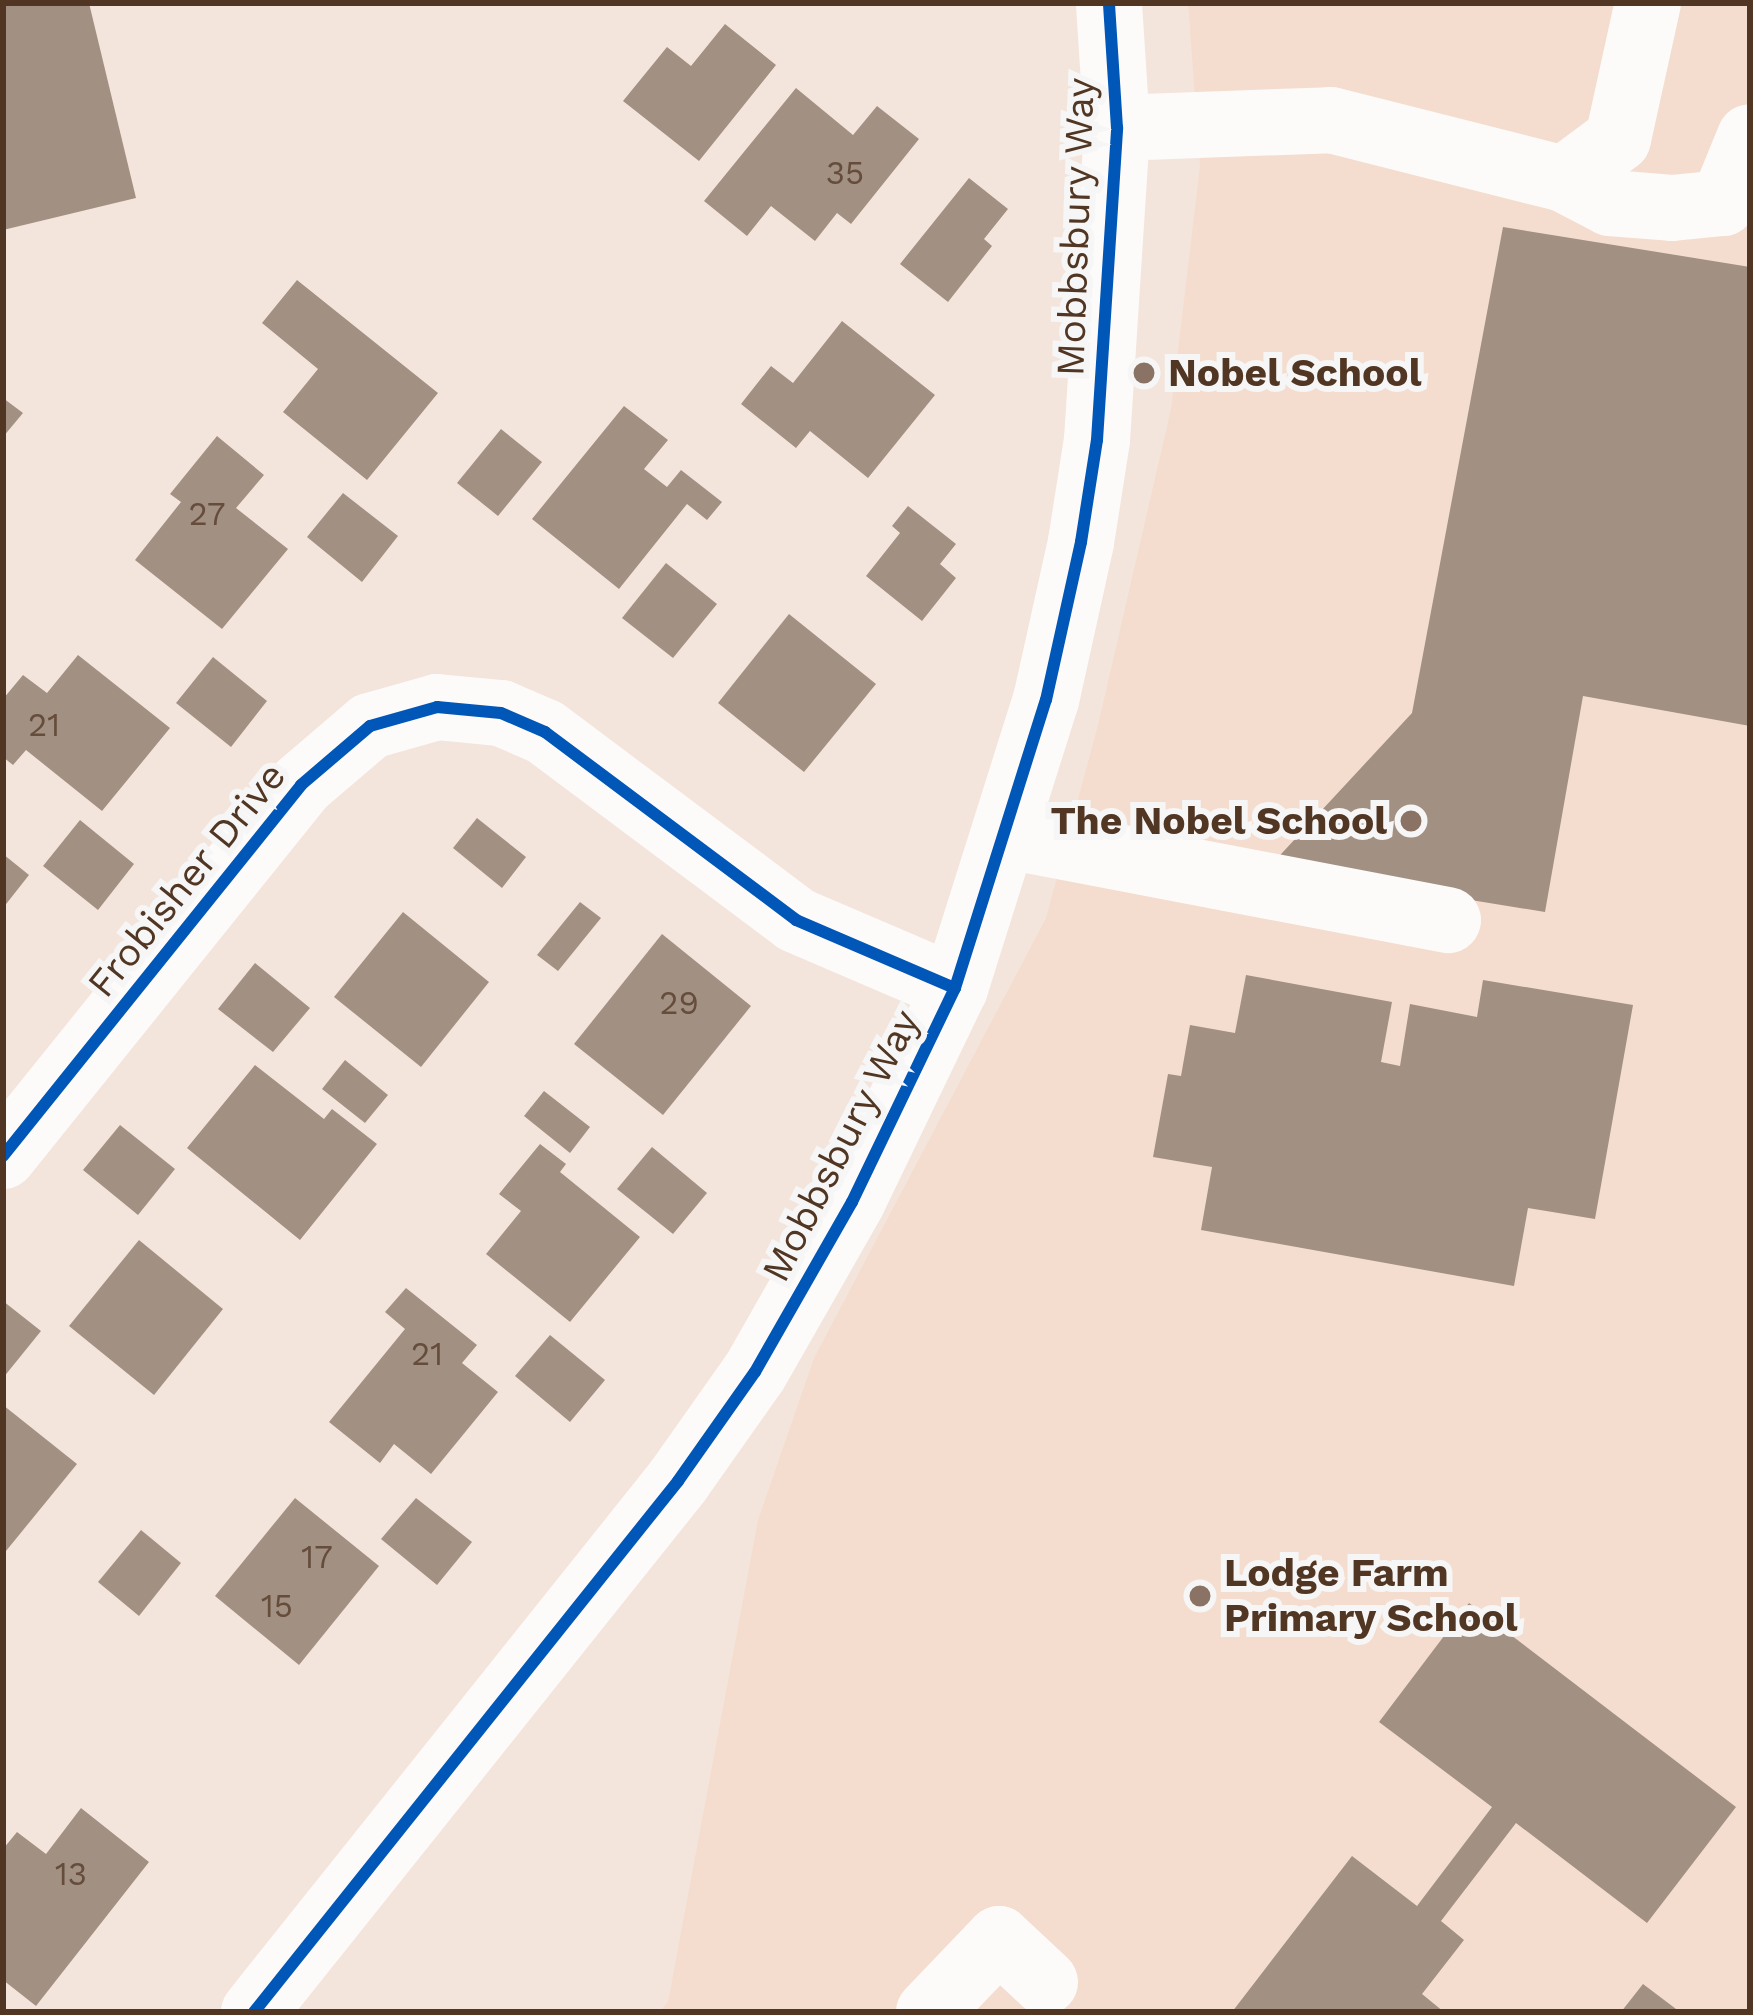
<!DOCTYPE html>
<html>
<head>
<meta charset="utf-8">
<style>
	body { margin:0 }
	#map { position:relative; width:1753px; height:2015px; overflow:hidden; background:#f4e5dc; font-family:"Work Sans",sans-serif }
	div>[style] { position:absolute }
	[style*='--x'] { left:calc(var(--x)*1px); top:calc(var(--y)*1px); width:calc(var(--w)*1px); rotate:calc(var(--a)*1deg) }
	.built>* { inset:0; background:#f4ddce }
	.building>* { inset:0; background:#a29083 }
	.minor>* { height:66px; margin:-33px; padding:0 33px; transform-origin:33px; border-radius:33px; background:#fdfbfa }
	.cycleway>* { height:12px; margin:-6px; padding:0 6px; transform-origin:6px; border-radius:6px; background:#0057b8 }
	.dots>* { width:33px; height:33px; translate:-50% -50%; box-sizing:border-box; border:6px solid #f6f6f6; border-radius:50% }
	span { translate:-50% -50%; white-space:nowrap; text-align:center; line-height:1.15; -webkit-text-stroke:12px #f6f6f6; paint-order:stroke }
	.number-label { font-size:33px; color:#654c3b }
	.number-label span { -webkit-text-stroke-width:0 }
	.street-label { font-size:39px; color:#513623 }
	.poi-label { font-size:39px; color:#513623; font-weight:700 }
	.left { translate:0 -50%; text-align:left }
	.right { translate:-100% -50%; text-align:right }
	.frame { position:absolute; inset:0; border:6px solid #513623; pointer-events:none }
</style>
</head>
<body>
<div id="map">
	<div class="built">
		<i style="clip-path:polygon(1188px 3px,1750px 3px,1750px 2012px,659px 2012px,668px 2002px,758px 1520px,814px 1358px,1046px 918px,1098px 725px,1171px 409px,1200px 166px)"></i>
	</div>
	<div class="building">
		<i style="clip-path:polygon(3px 3px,89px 3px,136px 198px,3px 230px)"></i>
		<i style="clip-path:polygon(725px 24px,776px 65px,699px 161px,623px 101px,667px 47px,691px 66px)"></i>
		<i style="clip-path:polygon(796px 88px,853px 135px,877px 106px,919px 139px,851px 224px,837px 213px,815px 241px,771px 206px,747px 236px,704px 201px)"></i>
		<i style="clip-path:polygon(969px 178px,1008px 209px,984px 239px,992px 246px,948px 302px,900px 264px)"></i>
		<i style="clip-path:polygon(1503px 227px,1750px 267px,1750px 726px,1583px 696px,1545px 912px,1269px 867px,1412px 713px)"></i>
		<i style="clip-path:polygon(297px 280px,438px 393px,367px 480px,283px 412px,318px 369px,262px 323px)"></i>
		<i style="clip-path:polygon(842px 321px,935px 395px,868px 478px,810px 431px,796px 448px,741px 404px,771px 366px,793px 383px)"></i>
		<i style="clip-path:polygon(3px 398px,23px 413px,3px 437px)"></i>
		<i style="clip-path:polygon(624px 406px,668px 440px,644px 469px,667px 487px,681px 470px,722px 502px,707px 520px,687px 504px,619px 589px,532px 519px)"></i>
		<i style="clip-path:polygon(501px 429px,542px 462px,498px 516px,457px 483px)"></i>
		<i style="clip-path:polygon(217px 436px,264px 475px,236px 508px,288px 549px,222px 629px,135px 560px,181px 502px,170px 494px)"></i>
		<i style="clip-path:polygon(343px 493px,398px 536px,362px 582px,307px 537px)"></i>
		<i style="clip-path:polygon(908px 506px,956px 544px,940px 564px,956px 578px,922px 621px,866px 576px,900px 533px,892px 526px)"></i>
		<i style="clip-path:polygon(666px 563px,717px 604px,673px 658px,622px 618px)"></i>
		<i style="clip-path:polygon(789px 614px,876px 684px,804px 772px,718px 703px)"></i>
		<i style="clip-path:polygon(78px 655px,170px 728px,102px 811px,26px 750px,13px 765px,3px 757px,3px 699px,23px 675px,47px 693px)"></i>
		<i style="clip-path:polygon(213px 657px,267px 701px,231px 747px,176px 703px)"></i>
		<i style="clip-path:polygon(477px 818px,526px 857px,502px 888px,453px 848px)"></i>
		<i style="clip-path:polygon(80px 820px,134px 864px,98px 910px,43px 866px)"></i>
		<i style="clip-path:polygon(3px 854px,29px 875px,3px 908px)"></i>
		<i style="clip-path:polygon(580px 902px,601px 918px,558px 971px,537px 955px)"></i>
		<i style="clip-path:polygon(403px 912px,489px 982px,421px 1067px,334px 997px)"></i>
		<i style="clip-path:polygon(662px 934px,751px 1006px,663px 1115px,574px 1044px)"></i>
		<i style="clip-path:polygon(255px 963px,310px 1008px,273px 1052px,218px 1009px)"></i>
		<i style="clip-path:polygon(1246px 975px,1392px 1002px,1381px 1062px,1400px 1066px,1410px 1004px,1477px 1017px,1483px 980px,1633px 1005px,1595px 1219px,1528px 1208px,1514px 1286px,1201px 1230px,1212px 1167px,1153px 1157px,1168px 1074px,1181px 1076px,1190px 1025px,1235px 1033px)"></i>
		<i style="clip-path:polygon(345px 1060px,388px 1095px,365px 1123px,322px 1089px)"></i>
		<i style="clip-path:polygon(255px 1065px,324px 1119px,332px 1109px,377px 1144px,300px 1240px,187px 1148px)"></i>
		<i style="clip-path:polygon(544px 1091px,590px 1127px,570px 1153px,524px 1116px)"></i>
		<i style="clip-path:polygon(120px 1125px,175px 1169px,138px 1215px,83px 1170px)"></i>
		<i style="clip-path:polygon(540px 1144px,566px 1164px,560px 1172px,640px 1237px,570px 1322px,486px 1254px,521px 1211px,499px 1194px)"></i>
		<i style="clip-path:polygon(652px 1147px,707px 1193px,673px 1234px,617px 1189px)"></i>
		<i style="clip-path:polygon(139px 1240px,223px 1309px,154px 1395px,69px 1326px)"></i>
		<i style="clip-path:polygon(406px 1288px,477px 1345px,462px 1363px,498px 1392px,431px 1474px,394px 1444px,380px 1463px,329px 1422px,405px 1329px,385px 1312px)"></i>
		<i style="clip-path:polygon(3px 1301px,41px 1331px,3px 1378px)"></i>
		<i style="clip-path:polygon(550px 1335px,605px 1380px,570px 1422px,515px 1376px)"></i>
		<i style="clip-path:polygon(3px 1405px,77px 1464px,6px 1551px,3px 1549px)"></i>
		<i style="clip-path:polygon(295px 1498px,379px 1566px,299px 1665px,215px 1596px)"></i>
		<i style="clip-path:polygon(416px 1498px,472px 1542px,437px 1585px,381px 1539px)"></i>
		<i style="clip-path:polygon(141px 1530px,181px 1563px,139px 1616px,98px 1582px)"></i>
		<i style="clip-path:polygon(1469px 1603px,1736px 1807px,1647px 1923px,1516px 1823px,1441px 1921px,1464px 1940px,1422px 1994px,1444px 2012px,1232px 2012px,1352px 1856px,1417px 1906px,1492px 1807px,1379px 1722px)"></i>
		<i style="clip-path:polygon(81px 1808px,149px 1862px,36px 2006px,3px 1980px,3px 1849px,17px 1832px,46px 1854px)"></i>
		<i style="clip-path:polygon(1643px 1984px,1680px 2012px,1621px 2012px)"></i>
	</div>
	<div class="minor">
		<i style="--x:1117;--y:128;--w:214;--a:-2.1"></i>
		<i style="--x:1331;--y:120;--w:240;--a:14.2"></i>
		<i style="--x:1564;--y:179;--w:52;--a:27.6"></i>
		<i style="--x:1610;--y:203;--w:62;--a:4.6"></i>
		<i style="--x:1672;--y:208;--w:51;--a:-5.6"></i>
		<i style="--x:1723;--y:203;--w:71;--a:-67.8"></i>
		<i style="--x:1564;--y:179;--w:67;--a:-36.5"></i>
		<i style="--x:1618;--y:139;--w:139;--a:-77.6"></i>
		<i style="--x:1007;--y:836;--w:449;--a:10.8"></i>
		<i style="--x:3;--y:1156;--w:476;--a:-51.2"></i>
		<i style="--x:301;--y:785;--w:91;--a:-40.5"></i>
		<i style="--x:370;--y:726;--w:70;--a:-15.8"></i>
		<i style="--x:437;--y:707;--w:64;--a:5.4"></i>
		<i style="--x:501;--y:713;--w:48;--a:23.4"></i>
		<i style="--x:545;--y:732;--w:314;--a:36.8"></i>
		<i style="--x:796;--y:920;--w:173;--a:23.2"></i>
		<i style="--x:254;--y:2012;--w:680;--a:-51.39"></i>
		<i style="--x:678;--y:1481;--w:133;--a:-54.8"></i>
		<i style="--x:755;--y:1372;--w:196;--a:-60.3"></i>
		<i style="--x:852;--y:1202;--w:237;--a:-64.3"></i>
		<i style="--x:955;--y:988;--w:302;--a:-72.5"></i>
		<i style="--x:1046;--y:700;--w:162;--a:-77.5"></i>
		<i style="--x:1081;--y:542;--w:103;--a:-81.1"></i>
		<i style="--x:1097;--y:440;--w:313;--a:-86.3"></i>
		<i style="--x:1117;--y:128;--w:125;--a:-93.7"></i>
		<i style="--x:929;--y:2012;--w:101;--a:-46.2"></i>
		<i style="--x:999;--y:1939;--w:63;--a:43.1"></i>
	</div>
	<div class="cycleway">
		<i style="--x:3;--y:1156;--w:476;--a:-51.2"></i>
		<i style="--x:301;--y:785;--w:91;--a:-40.5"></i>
		<i style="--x:370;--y:726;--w:70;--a:-15.8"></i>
		<i style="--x:437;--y:707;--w:64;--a:5.4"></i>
		<i style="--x:501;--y:713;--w:48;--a:23.4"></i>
		<i style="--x:545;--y:732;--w:314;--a:36.8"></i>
		<i style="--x:796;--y:920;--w:173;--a:23.2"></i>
		<i style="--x:254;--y:2012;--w:680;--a:-51.39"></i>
		<i style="--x:678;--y:1481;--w:133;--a:-54.8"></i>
		<i style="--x:755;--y:1372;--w:196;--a:-60.3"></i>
		<i style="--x:852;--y:1202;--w:237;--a:-64.3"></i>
		<i style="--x:955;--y:988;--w:302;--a:-72.5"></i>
		<i style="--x:1046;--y:700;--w:162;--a:-77.5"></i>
		<i style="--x:1081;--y:542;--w:103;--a:-81.1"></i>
		<i style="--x:1097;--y:440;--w:313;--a:-86.3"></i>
		<i style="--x:1117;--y:128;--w:125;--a:-93.7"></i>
	</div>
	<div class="dots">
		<i style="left:1144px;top:373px;background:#8a7364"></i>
		<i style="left:1411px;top:821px;background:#8a7364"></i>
		<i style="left:1200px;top:1596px;background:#8a7364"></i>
	</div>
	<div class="number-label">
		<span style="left:845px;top:173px">35</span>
		<span style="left:207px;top:514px">27</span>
		<span style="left:44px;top:725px">21</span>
		<span style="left:679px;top:1003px">29</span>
		<span style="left:427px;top:1354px">21</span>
		<span style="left:317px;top:1557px">17</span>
		<span style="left:277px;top:1606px">15</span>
		<span style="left:71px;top:1874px">13</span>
	</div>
	<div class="street-label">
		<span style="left:1076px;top:227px;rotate:-88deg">Mobbsbury Way</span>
		<span style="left:187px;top:880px;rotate:-51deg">Frobisher Drive</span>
		<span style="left:841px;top:1146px;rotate:-63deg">Mobbsbury Way</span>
	</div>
	<div class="poi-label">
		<span class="left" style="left:1168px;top:373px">Nobel School</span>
		<span class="right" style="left:1387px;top:821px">The Nobel School</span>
		<span class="left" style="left:1224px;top:1596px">Lodge Farm<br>Primary School</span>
	</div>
	<div class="frame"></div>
</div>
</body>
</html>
